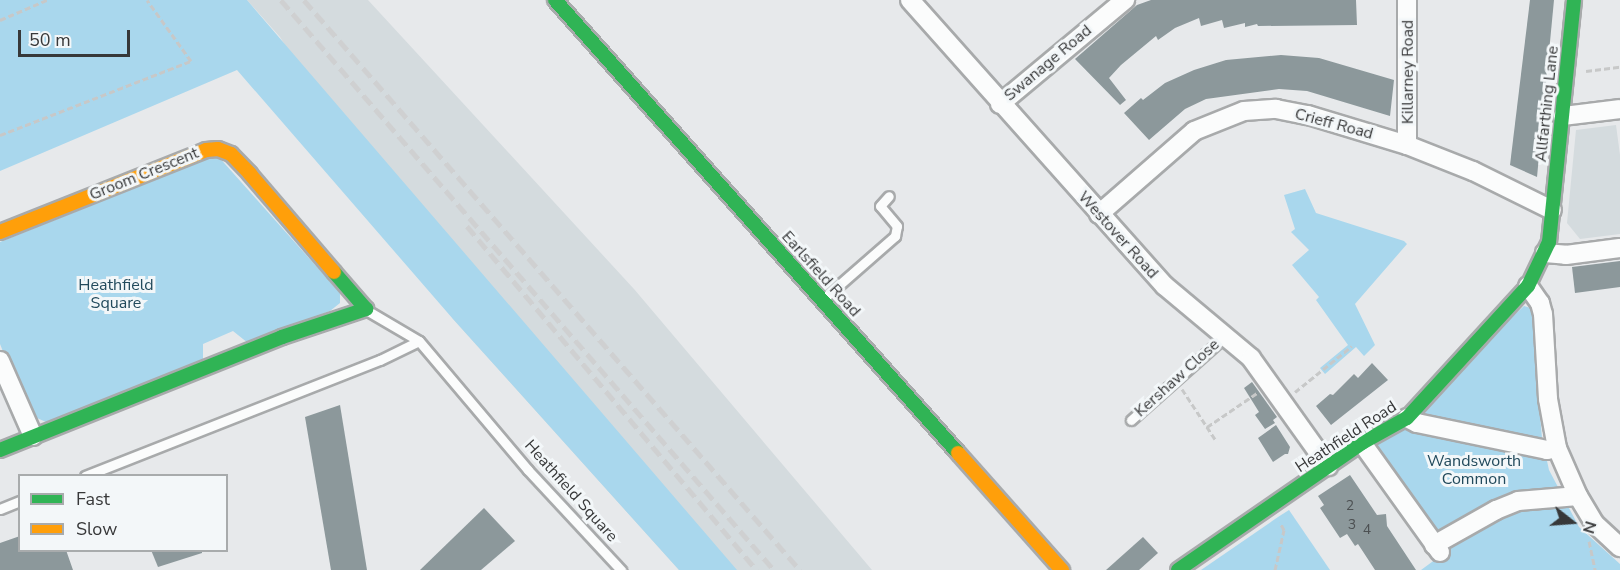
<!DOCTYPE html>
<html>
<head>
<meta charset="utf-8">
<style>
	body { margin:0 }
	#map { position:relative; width:1620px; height:570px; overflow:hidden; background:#e7e9eb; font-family:"Nunito Sans",sans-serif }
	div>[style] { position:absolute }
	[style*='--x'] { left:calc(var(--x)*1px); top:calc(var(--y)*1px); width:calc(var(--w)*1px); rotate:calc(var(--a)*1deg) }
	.built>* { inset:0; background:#d4dbde }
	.green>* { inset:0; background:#a9d7ed }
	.building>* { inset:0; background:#8c989b }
	.path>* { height:3px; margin-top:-1.5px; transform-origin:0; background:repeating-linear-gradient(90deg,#c7c8c8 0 6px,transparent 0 9px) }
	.roads { filter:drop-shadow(2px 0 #a8aaab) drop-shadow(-2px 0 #a8aaab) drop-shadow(0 2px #a8aaab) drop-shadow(0 -2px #a8aaab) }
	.lane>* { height:9px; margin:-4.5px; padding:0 4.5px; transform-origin:4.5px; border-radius:4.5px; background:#fbfcfc }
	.street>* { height:18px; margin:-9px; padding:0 9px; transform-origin:9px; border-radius:9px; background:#fbfcfc }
	.fast>* { height:14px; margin:-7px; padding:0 7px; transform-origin:7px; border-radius:7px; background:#30b455 }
	.slow>* { height:14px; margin:-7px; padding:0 7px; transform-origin:7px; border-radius:7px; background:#ff9f0a }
	.rail>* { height:4.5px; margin-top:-2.25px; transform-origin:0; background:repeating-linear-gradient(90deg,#cfd0d1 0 12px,transparent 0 18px) }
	span { translate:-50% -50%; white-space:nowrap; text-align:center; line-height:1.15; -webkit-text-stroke:6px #f3f7f9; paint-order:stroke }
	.number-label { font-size:14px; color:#4c5052 }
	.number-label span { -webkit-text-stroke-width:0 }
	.street-label { font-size:16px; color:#373839 }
	.park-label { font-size:16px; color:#224a5c }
	.legend { position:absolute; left:18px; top:474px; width:210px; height:78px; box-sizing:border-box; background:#f3f7f9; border:2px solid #a8abac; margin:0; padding:8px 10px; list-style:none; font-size:18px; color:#373839 }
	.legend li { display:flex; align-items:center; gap:12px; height:30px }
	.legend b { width:30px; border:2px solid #a8abac }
	.north { position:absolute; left:1542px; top:492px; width:60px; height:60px; -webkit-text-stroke:4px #f3f7f9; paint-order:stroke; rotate:107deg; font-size:16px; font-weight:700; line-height:24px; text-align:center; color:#373839 }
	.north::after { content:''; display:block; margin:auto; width:21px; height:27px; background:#373839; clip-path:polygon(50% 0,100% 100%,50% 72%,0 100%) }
	.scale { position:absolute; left:18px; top:30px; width:112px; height:27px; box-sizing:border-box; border:3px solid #373839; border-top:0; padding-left:8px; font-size:18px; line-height:21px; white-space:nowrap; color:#373839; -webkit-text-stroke:4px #f3f7f9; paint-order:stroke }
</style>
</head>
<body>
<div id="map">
	<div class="built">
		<i style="clip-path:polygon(247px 0,368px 0,634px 289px,872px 570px,679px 570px,453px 319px,280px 37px)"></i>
		<i style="clip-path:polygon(1616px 125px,1620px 155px,1620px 234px,1580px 239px,1567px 223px,1576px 130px)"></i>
	</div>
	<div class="green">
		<i style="clip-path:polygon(0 0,247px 0,737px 570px,679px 570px,453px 319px,237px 70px,0 171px)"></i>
		<i style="clip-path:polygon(217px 155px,340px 293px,340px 303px,330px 311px,248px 343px,233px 331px,203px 344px,203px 361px,46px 422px,28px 414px,0 344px,0 242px)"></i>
		<i style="clip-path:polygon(1305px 189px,1316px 213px,1404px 241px,1407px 244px,1355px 304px,1375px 345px,1364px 356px,1356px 347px,1325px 374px,1320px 368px,1348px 345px,1316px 300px,1319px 297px,1292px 265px,1309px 250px,1291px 232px,1295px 229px,1284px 195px)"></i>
		<i style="clip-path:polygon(1524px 306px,1534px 309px,1536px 331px,1534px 344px,1542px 438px,1549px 470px,1579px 527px,1620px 564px,1620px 570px,1421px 570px,1436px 559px,1374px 444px)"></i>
		<i style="clip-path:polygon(1289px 510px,1330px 570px,1201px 570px,1278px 517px)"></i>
	</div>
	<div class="building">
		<i style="clip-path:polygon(1151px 0,1356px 0,1357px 25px,1258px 26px,1257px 24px,1245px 27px,1245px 23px,1224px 28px,1222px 20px,1201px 26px,1199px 18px,1175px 28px,1158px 40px,1156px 36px,1121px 65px,1109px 78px,1126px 100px,1120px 105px,1075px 59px,1137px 5px)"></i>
		<i style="clip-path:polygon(1530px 0,1554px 0,1537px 177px,1510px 165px)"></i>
		<i style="clip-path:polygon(1281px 55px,1319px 58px,1394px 80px,1390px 116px,1307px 91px,1279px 89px,1206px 99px,1185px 109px,1149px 140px,1124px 113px,1141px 98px,1143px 100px,1165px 83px,1194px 70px,1226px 60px)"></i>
		<i style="clip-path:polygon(1620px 261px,1620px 287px,1575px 293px,1572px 267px)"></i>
		<i style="clip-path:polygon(1372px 363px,1388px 380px,1331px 425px,1316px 406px,1330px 394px,1333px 395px,1354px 374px,1358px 378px)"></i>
		<i style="clip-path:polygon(1252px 382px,1277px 417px,1273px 420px,1275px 423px,1265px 429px,1255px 415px,1259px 412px,1244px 388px)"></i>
		<i style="clip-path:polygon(340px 405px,367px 570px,331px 570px,305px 417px)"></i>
		<i style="clip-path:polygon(1276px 425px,1290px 447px,1288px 454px,1285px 454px,1273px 462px,1258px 438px)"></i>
		<i style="clip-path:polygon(1350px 475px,1377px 515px,1386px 514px,1387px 526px,1416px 570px,1375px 570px,1358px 544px,1355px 546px,1347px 534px,1340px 538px,1320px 508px,1324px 505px,1318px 496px)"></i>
		<i style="clip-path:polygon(484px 508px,515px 541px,481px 570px,420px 570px)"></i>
		<i style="clip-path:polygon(20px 536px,20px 550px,66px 550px,73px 570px,0 570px,0 543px)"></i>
		<i style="clip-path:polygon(1143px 537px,1158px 553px,1139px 570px,1106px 570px)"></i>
		<i style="clip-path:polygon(151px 550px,202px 550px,202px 553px,158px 567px)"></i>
	</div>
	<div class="path">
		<i style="--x:0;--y:20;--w:51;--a:-23.1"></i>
		<i style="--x:1586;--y:71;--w:34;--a:-7"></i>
		<i style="--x:0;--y:135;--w:205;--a:-21.2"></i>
		<i style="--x:191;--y:61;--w:75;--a:-125.8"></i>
		<i style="--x:1182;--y:389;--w:60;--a:56.6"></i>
		<i style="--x:1295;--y:392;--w:73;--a:-38.9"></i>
		<i style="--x:1207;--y:427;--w:60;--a:-34.2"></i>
		<i style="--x:1589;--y:541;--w:30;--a:78"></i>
		<i style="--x:1275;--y:570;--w:41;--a:-77.3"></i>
		<i style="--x:1284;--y:530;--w:9;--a:-117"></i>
	</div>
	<div class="roads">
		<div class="lane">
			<i style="--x:823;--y:299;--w:96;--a:-41.2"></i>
			<i style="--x:895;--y:236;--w:10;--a:-79"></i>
			<i style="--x:897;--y:226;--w:26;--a:-130"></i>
			<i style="--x:880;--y:206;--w:13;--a:-48"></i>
			<i style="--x:368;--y:311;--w:59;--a:30.5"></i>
			<i style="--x:419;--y:341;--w:169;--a:49.8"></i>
			<i style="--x:528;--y:470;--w:137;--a:47.1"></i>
			<i style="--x:1131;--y:420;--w:125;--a:-41.7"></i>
			<i style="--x:85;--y:476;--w:317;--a:-21.5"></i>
			<i style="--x:380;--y:360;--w:43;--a:-26"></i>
			<i style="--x:0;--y:509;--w:22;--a:-22"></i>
		</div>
		<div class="street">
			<i style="--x:910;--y:0;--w:383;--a:48.3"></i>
			<i style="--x:1165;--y:286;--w:112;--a:39.9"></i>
			<i style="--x:1251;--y:358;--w:133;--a:54.5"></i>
			<i style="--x:1000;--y:104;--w:163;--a:-39.8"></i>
			<i style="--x:1563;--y:116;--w:57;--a:-7"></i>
			<i style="--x:1407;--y:145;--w:145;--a:-90"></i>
			<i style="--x:1099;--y:214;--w:126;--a:-41.1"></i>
			<i style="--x:1194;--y:131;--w:54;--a:-21.8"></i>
			<i style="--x:1244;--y:111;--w:32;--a:-4"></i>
			<i style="--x:1276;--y:109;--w:33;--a:11"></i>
			<i style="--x:1308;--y:115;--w:103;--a:16.9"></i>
			<i style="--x:1407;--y:145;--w:71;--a:21.5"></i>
			<i style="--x:1473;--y:171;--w:88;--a:26.3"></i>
			<i style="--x:1545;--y:253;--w:21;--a:5"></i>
			<i style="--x:1566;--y:255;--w:54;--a:-7.4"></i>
			<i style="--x:1528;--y:286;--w:21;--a:55"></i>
			<i style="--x:1540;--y:303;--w:11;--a:75"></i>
			<i style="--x:1543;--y:314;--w:85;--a:86.6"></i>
			<i style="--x:1548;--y:399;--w:50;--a:79.6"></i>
			<i style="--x:1557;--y:448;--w:52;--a:66.4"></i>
			<i style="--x:1578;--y:496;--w:33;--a:59"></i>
			<i style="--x:1595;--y:524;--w:34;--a:43"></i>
			<i style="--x:0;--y:361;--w:82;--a:66.3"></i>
			<i style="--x:1407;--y:418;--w:11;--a:27"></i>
			<i style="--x:1417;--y:423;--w:133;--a:11.7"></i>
			<i style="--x:1547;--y:450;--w:10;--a:-11"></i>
			<i style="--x:1362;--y:443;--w:134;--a:54.4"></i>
			<i style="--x:1434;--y:545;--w:71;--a:-29.4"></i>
			<i style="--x:1496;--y:510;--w:24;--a:-22"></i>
			<i style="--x:1518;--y:501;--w:60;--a:-4.8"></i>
		</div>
		<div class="fast">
			<i style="--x:555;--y:0;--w:606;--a:48.34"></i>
			<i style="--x:0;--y:450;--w:304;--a:-21.8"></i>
			<i style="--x:282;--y:337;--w:89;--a:-18.4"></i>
			<i style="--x:366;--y:309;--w:49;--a:-130.9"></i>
			<i style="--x:1178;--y:570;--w:224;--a:-34.6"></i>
			<i style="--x:1362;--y:443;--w:51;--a:-29.1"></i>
			<i style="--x:1407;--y:418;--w:179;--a:-47.5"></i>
			<i style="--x:1528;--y:286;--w:49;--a:-64.5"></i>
			<i style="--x:1549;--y:242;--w:243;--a:-84.1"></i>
		</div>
		<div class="slow">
			<i style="--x:0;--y:232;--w:222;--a:-21.7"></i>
			<i style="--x:206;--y:150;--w:12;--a:-5"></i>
			<i style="--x:218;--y:149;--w:14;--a:21"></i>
			<i style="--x:231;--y:154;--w:28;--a:46"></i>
			<i style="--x:250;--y:174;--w:129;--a:49.4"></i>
			<i style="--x:958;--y:453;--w:157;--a:48.4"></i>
		</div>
	</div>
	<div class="rail">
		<i style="--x:281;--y:0;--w:754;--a:49.14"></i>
		<i style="--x:304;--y:0;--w:756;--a:48.97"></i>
		<i style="--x:467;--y:226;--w:450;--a:49.9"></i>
	</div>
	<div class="number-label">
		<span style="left:1350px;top:506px">2</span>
		<span style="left:1352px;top:525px">3</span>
		<span style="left:1367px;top:530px">4</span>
	</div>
	<div class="street-label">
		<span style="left:1048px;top:63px;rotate:-40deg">Swanage Road</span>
		<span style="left:1408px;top:72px;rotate:-90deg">Killarney Road</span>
		<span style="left:1547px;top:104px;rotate:-84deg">Allfarthing Lane</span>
		<span style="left:1334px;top:124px;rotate:15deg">Crieff Road</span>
		<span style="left:144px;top:174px;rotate:-22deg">Groom Crescent</span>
		<span style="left:1118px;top:235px;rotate:48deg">Westover Road</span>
		<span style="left:821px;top:274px;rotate:48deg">Earlsfield Road</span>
		<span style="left:1177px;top:378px;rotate:-42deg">Kershaw Close</span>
		<span style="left:1346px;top:437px;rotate:-33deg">Heathfield Road</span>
		<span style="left:571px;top:491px;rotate:48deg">Heathfield Square</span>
	</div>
	<div class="park-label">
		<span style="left:116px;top:294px">Heathfield<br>Square</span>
		<span style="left:1474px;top:470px">Wandsworth<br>Common</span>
	</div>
	<ul class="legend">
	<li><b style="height:8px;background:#30b455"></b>Fast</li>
	<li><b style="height:8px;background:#ff9f0a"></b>Slow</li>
	</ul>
	<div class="north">N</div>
	<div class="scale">50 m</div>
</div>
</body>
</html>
